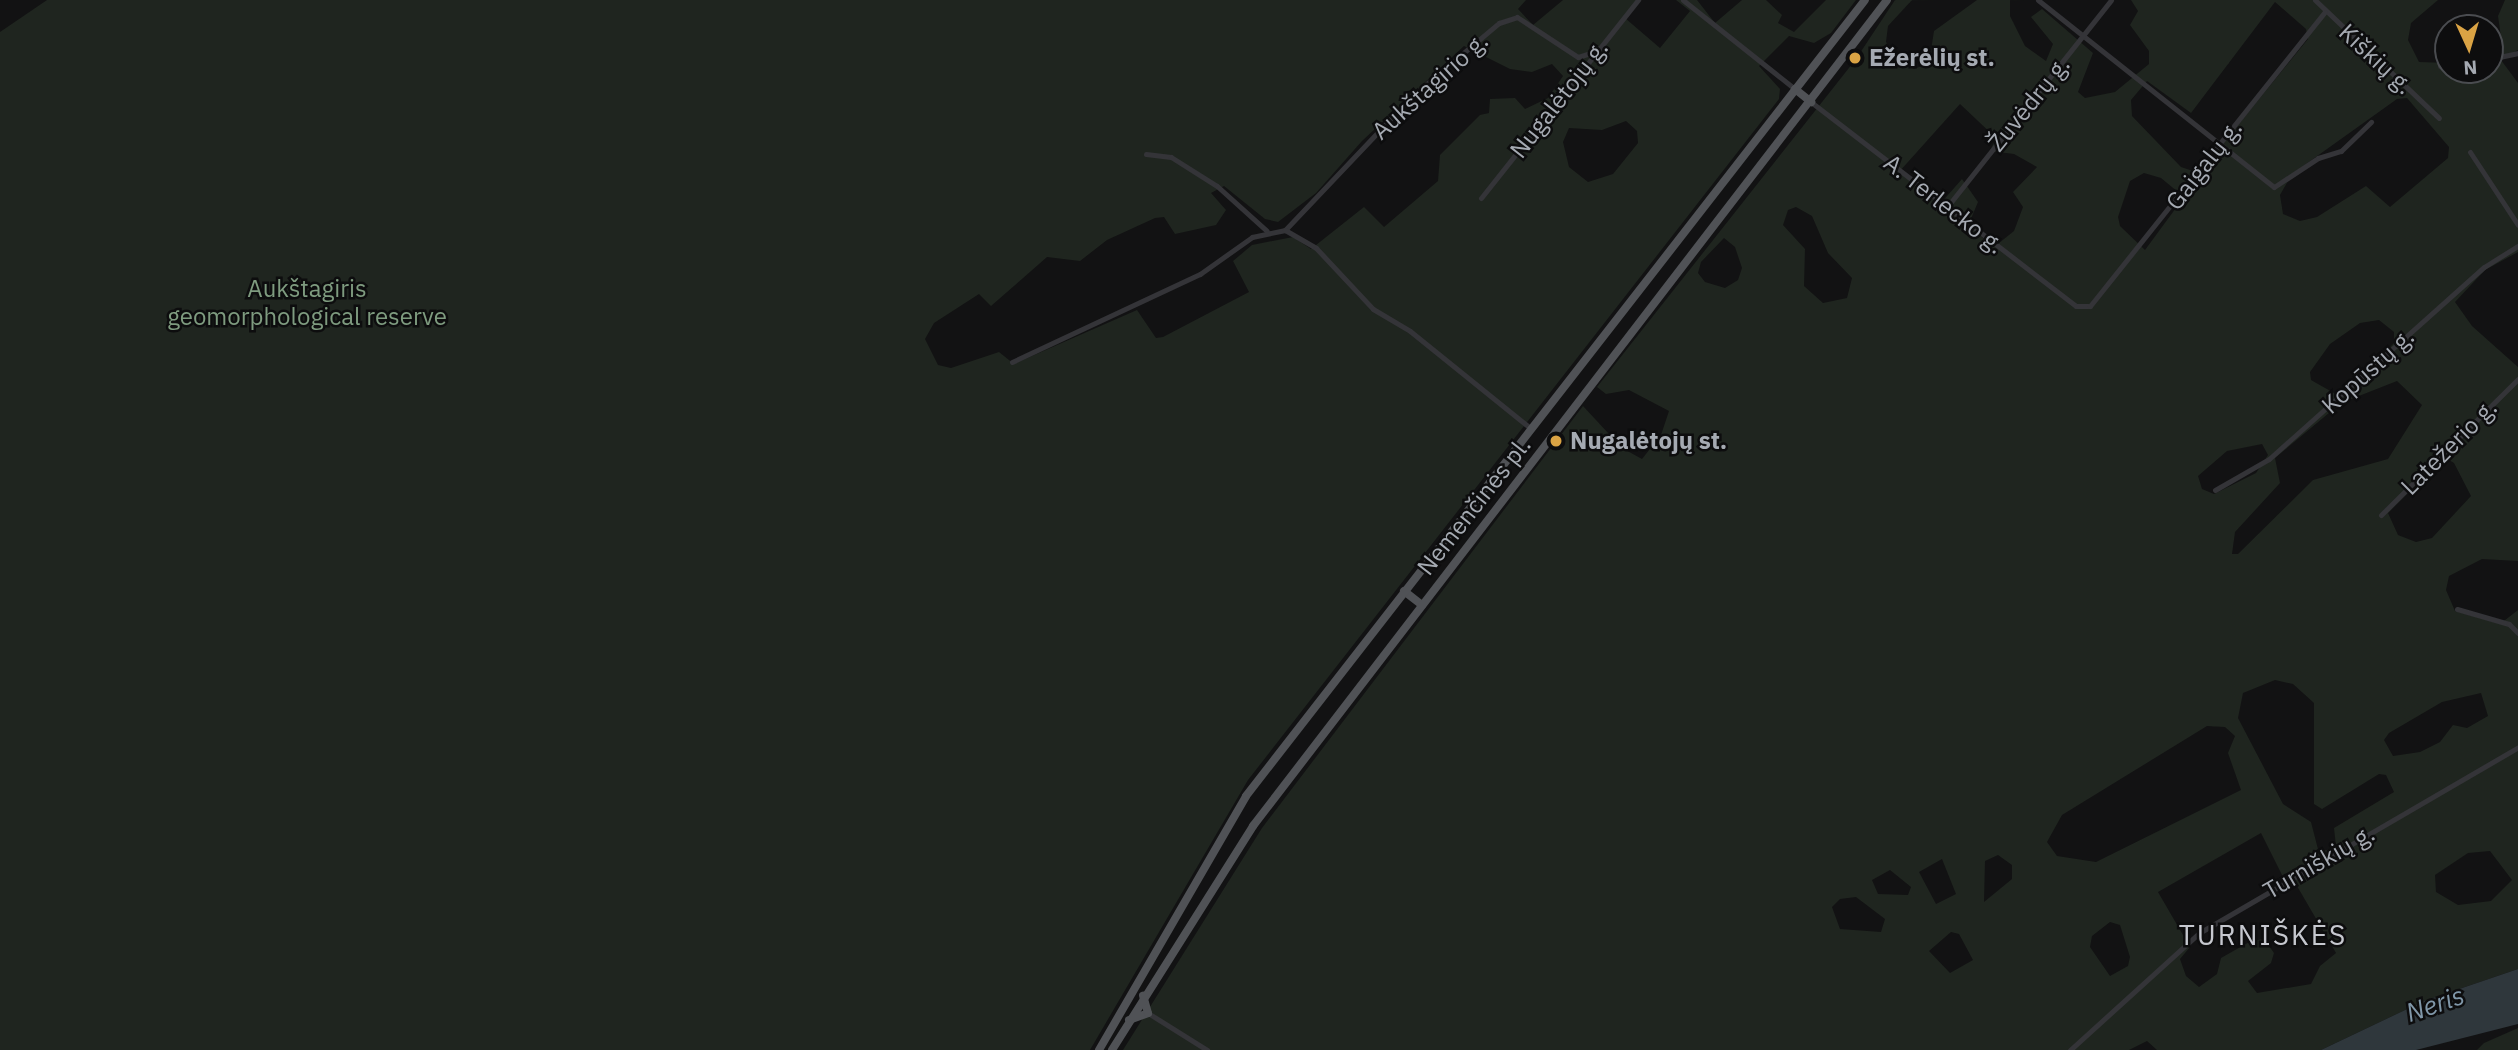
<!DOCTYPE html>
<html>
<head>
<meta charset="utf-8">
<style>
	body { margin:0 }
	#map { position:relative; width:2518px; height:1050px; overflow:hidden; background:#121213; font-family:"IBM Plex Sans",sans-serif }
	div>[style] { position:absolute }
	[style*='--x'] { left:calc(var(--x)*1px); top:calc(var(--y)*1px); width:calc(var(--w)*1px); rotate:calc(var(--a)*1deg) }
	.green>* { inset:0; background:#1f251f }
	.water>* { inset:0; background:#2f373c }
	.minor>* { height:5px; margin:-2.5px; padding:0 2.5px; transform-origin:2.5px; border-radius:2.5px; background:#343438 }
	.primary>* { height:8px; margin:-4px; padding:0 4px; transform-origin:4px; border-radius:4px; background:#505256 }
	.dots>* { width:19px; height:19px; translate:-50% -50%; box-sizing:border-box; border:4px solid #0d0d0e; border-radius:50% }
	span { translate:-50% -50%; white-space:nowrap; text-align:center; line-height:1.15; -webkit-text-stroke:5px #0d0d0e; paint-order:stroke }
	.poi-label { font-size:24px; color:#a5aab2; font-weight:700 }
	.left { translate:0 -50%; text-align:left }
	.street-label { font-size:24px; color:#a5aab2 }
	.park-label { font-size:24px; color:#7e9b7f }
	.water-label { font-size:26px; color:#8097a9; font-style:italic }
	.quarter-label { font-size:28px; color:#c6c8cf; letter-spacing:2px }
	.north { position:absolute; left:2434px; top:14px; width:70px; height:70px; box-sizing:border-box; background:#0d0d0e; border:2px solid #4a4c50; border-radius:50%; rotate:176deg; font-size:19px; font-weight:700; line-height:28px; text-align:center; color:#a5aab2 }
	.north::after { content:''; display:block; margin:auto; width:24px; height:32px; background:#daa344; clip-path:polygon(50% 0,100% 100%,50% 72%,0 100%) }
</style>
</head>
<body>
<div id="map">
	<div class="green">
		<i style="clip-path:polygon(evenodd,47px 0,1526px 0,1518px 9px,1533px 25px,1563px 0,1640px 0,1625px 18px,1660px 48px,1690px 11px,1676px 0,1697px 0,1715px 23px,1742px 0,1766px 0,1782px 15px,1778px 23px,1794px 32px,1826px 0,1856px 0,1831px 33px,1814px 43px,1789px 36px,1759px 66px,1780px 89px,1779px 99px,1248px 780px,1090px 1050px,0 1050px,0 32px,47px 0,1464px 46px,1510px 69px,1532px 72px,1552px 64px,1563px 76px,1548px 98px,1525px 109px,1515px 98px,1490px 99px,1489px 113px,1480px 115px,1440px 155px,1438px 181px,1384px 227px,1364px 207px,1311px 249px,1293px 237px,1252px 245px,1233px 261px,1249px 292px,1163px 337px,1156px 338px,1137px 310px,1014px 364px,999px 352px,951px 368px,938px 365px,925px 339px,934px 323px,979px 294px,991px 306px,1047px 257px,1080px 261px,1107px 240px,1155px 218px,1164px 217px,1175px 234px,1216px 225px,1226px 210px,1211px 193px,1224px 186px,1265px 219px,1278px 222px,1316px 193px,1362px 141px,1464px 46px,47px 0,1626px 121px,1637px 131px,1638px 143px,1613px 174px,1588px 182px,1569px 167px,1563px 142px,1569px 128px,1602px 130px,1626px 121px)"></i>
		<i style="clip-path:polygon(evenodd,1895px 0,1912px 0,1888px 26px,1886px 42px,1900px 61px,1914px 69px,1929px 63px,1934px 31px,1977px 0,2010px 0,2010px 16px,2025px 46px,2046px 61px,2053px 44px,2031px 17px,2042px 9px,2093px 53px,2078px 92px,2085px 98px,2115px 92px,2149px 64px,2149px 51px,2130px 25px,2138px 11px,2131px 0,2438px 0,2411px 23px,2408px 40px,2419px 62px,2448px 63px,2448px 70px,2490px 70px,2490px 57px,2503px 51px,2498px 16px,2505px 0,2518px 0,2518px 50px,2501px 60px,2518px 83px,2518px 252px,2485px 270px,2455px 302px,2472px 326px,2518px 367px,2518px 561px,2482px 559px,2449px 576px,2446px 590px,2455px 611px,2500px 624px,2518px 610px,2518px 969px,2424px 1001px,2321px 1050px,2157px 1050px,2147px 1041px,2129px 1050px,1123px 1050px,1262px 828px,1583px 406px,1622px 448px,1642px 459px,1661px 435px,1669px 411px,1629px 390px,1606px 394px,1597px 387px,1856px 59px,1895px 0,2275px 2px,2306px 29px,2308px 39px,2199px 173px,2181px 167px,2132px 116px,2131px 100px,2147px 81px,2191px 113px,2275px 2px,1895px 0,2407px 98px,2449px 147px,2448px 158px,2390px 207px,2366px 186px,2317px 217px,2300px 221px,2283px 214px,2280px 195px,2292px 174px,2397px 99px,2407px 98px,1895px 0,1960px 104px,1996px 138px,1990px 151px,2014px 154px,2037px 167px,2013px 192px,2023px 207px,2014px 231px,1994px 247px,1968px 226px,1978px 202px,1962px 179px,1940px 204px,1899px 172px,1960px 104px,1895px 0,2144px 173px,2161px 178px,2184px 197px,2145px 250px,2120px 226px,2118px 217px,2130px 181px,2144px 173px,1895px 0,1796px 207px,1812px 216px,1828px 253px,1852px 278px,1847px 298px,1823px 303px,1804px 286px,1805px 249px,1783px 225px,1788px 210px,1796px 207px,1895px 0,1724px 238px,1735px 247px,1742px 268px,1738px 280px,1725px 288px,1705px 282px,1698px 273px,1701px 262px,1724px 238px,1895px 0,2379px 320px,2394px 332px,2394px 343px,2341px 397px,2311px 380px,2310px 372px,2330px 344px,2360px 323px,2379px 320px,1895px 0,2397px 381px,2422px 405px,2388px 459px,2313px 480px,2238px 554px,2232px 554px,2235px 532px,2280px 483px,2275px 458px,2341px 403px,2397px 381px,1895px 0,2262px 444px,2268px 455px,2256px 473px,2214px 494px,2202px 489px,2198px 476px,2227px 451px,2262px 444px,1895px 0,2444px 457px,2454px 463px,2471px 496px,2432px 538px,2416px 542px,2398px 535px,2388px 513px,2444px 457px,1895px 0,2275px 680px,2293px 684px,2314px 703px,2314px 804px,2322px 809px,2379px 774px,2386px 775px,2394px 792px,2334px 828px,2336px 846px,2319px 853px,2311px 822px,2283px 804px,2238px 718px,2243px 693px,2275px 680px,1895px 0,2481px 693px,2488px 716px,2467px 728px,2453px 725px,2440px 742px,2420px 752px,2393px 756px,2384px 740px,2389px 733px,2442px 702px,2481px 693px,1895px 0,2207px 726px,2225px 727px,2235px 736px,2228px 753px,2241px 790px,2096px 862px,2057px 856px,2047px 842px,2062px 815px,2207px 726px,1895px 0,2261px 833px,2283px 877px,2290px 874px,2336px 953px,2320px 966px,2311px 984px,2257px 993px,2248px 981px,2271px 963px,2274px 953px,2264px 939px,2251px 941px,2221px 958px,2217px 974px,2199px 987px,2186px 976px,2180px 959px,2190px 947px,2158px 892px,2261px 833px,1895px 0,2490px 851px,2512px 880px,2491px 901px,2458px 905px,2436px 892px,2435px 875px,2468px 853px,2490px 851px,1895px 0,1998px 855px,2012px 865px,2012px 879px,1984px 902px,1985px 861px,1998px 855px,1895px 0,1942px 859px,1956px 894px,1936px 904px,1919px 872px,1942px 859px,1895px 0,1890px 870px,1911px 887px,1908px 895px,1878px 894px,1872px 880px,1890px 870px,1895px 0,1856px 897px,1885px 919px,1881px 932px,1840px 929px,1832px 907px,1840px 899px,1856px 897px,1895px 0,2110px 922px,2120px 925px,2130px 957px,2128px 966px,2110px 976px,2090px 947px,2092px 936px,2110px 922px,1895px 0,1951px 932px,1959px 934px,1973px 960px,1950px 973px,1929px 951px,1951px 932px)"></i>
		<i style="clip-path:polygon(2518px 1028px,2518px 1050px,2477px 1050px,2484px 1043px)"></i>
	</div>
	<div class="water">
		<i style="clip-path:polygon(2518px 969px,2518px 1024px,2416px 1050px,2321px 1050px,2424px 1001px)"></i>
	</div>
	<div class="minor">
		<i style="--x:1683;--y:0;--w:143;--a:38.5"></i>
		<i style="--x:2038;--y:0;--w:301;--a:38.4"></i>
		<i style="--x:2274;--y:187;--w:53;--a:-33.4"></i>
		<i style="--x:2318;--y:158;--w:24;--a:-17"></i>
		<i style="--x:2341;--y:151;--w:42;--a:-44"></i>
		<i style="--x:2315;--y:0;--w:171;--a:43.6"></i>
		<i style="--x:2490;--y:59;--w:29;--a:-12"></i>
		<i style="--x:2440;--y:66;--w:8;--a:-7"></i>
		<i style="--x:1811;--y:102;--w:334;--a:37.6"></i>
		<i style="--x:2076;--y:306;--w:14;--a:0"></i>
		<i style="--x:2090;--y:306;--w:376;--a:-51.4"></i>
		<i style="--x:2470;--y:152;--w:87;--a:56.7"></i>
		<i style="--x:1146;--y:154;--w:25;--a:7"></i>
		<i style="--x:1171;--y:157;--w:54;--a:32.2"></i>
		<i style="--x:1217;--y:186;--w:67;--a:42"></i>
		<i style="--x:1481;--y:198;--w:253;--a:-51.6"></i>
		<i style="--x:1947;--y:207;--w:264;--a:-51.6"></i>
		<i style="--x:1285;--y:230;--w:183;--a:-46.5"></i>
		<i style="--x:1411;--y:97;--w:115;--a:-40.1"></i>
		<i style="--x:1499;--y:23;--w:19;--a:-18"></i>
		<i style="--x:1517;--y:17;--w:73;--a:33.3"></i>
		<i style="--x:1578;--y:57;--w:19;--a:-18"></i>
		<i style="--x:1012;--y:362;--w:208;--a:-25.1"></i>
		<i style="--x:1200;--y:274;--w:64;--a:-35.4"></i>
		<i style="--x:1252;--y:237;--w:34;--a:-12"></i>
		<i style="--x:1285;--y:230;--w:36;--a:30"></i>
		<i style="--x:1316;--y:248;--w:83;--a:46.9"></i>
		<i style="--x:1373;--y:309;--w:43;--a:30.7"></i>
		<i style="--x:1410;--y:331;--w:154;--a:38.9"></i>
		<i style="--x:2215;--y:490;--w:62;--a:-29.9"></i>
		<i style="--x:2269;--y:459;--w:288;--a:-41.8"></i>
		<i style="--x:2484;--y:267;--w:40;--a:-32"></i>
		<i style="--x:2381;--y:515;--w:193;--a:-44.8"></i>
		<i style="--x:2457;--y:609;--w:54;--a:16.1"></i>
		<i style="--x:2509;--y:624;--w:13;--a:45"></i>
		<i style="--x:1148;--y:1013;--w:70;--a:32.1"></i>
		<i style="--x:2070;--y:1050;--w:174;--a:-42.2"></i>
		<i style="--x:2199;--y:933;--w:369;--a:-30.2"></i>
	</div>
	<div class="primary">
		<i style="--x:1795;--y:89;--w:21;--a:39"></i>
		<i style="--x:1404;--y:591;--w:23;--a:38"></i>
		<i style="--x:1129;--y:1020;--w:20;--a:-20"></i>
		<i style="--x:1148;--y:1013;--w:18;--a:-106"></i>
		<i style="--x:1099;--y:1050;--w:293;--a:-59.9"></i>
		<i style="--x:1246;--y:796;--w:1008;--a:-52.13"></i>
		<i style="--x:1112;--y:1050;--w:265;--a:-57.8"></i>
		<i style="--x:1253;--y:826;--w:1041;--a:-52.49"></i>
	</div>
	<div class="dots">
		<i style="left:1855px;top:58px;background:#daa344"></i>
		<i style="left:1556px;top:441px;background:#daa344"></i>
	</div>
	<div class="poi-label">
		<span class="left" style="left:1869px;top:58px">Ežerėlių st.</span>
		<span class="left" style="left:1570px;top:441px">Nugalėtojų st.</span>
	</div>
	<div class="street-label">
		<span style="left:2376px;top:59px;rotate:43deg">Kiškių g.</span>
		<span style="left:1430px;top:86px;rotate:-42deg">Aukštagirio g.</span>
		<span style="left:1559px;top:99px;rotate:-52deg">Nugalėtojų g.</span>
		<span style="left:2029px;top:104px;rotate:-51deg">Žuvėdrų g.</span>
		<span style="left:2204px;top:165px;rotate:-52deg">Gaigalų g.</span>
		<span style="left:1944px;top:204px;rotate:38deg">A. Terlecko g.</span>
		<span style="left:2368px;top:371px;rotate:-42deg">Kopūstų g.</span>
		<span style="left:2449px;top:447px;rotate:-45deg">Latežerio g.</span>
		<span style="left:1474px;top:506px;rotate:-52deg">Nemenčinės pl.</span>
		<span style="left:2319px;top:862px;rotate:-30deg">Turniškių g.</span>
	</div>
	<div class="park-label">
		<span style="left:307px;top:303px">Aukštagiris<br>geomorphological reserve</span>
	</div>
	<div class="water-label">
		<span style="left:2435px;top:1004px;rotate:-19deg">Neris</span>
	</div>
	<div class="quarter-label">
		<span style="left:2263px;top:935px">TURNIŠKĖS</span>
	</div>
	<div class="north">N</div>
</div>
</body>
</html>
